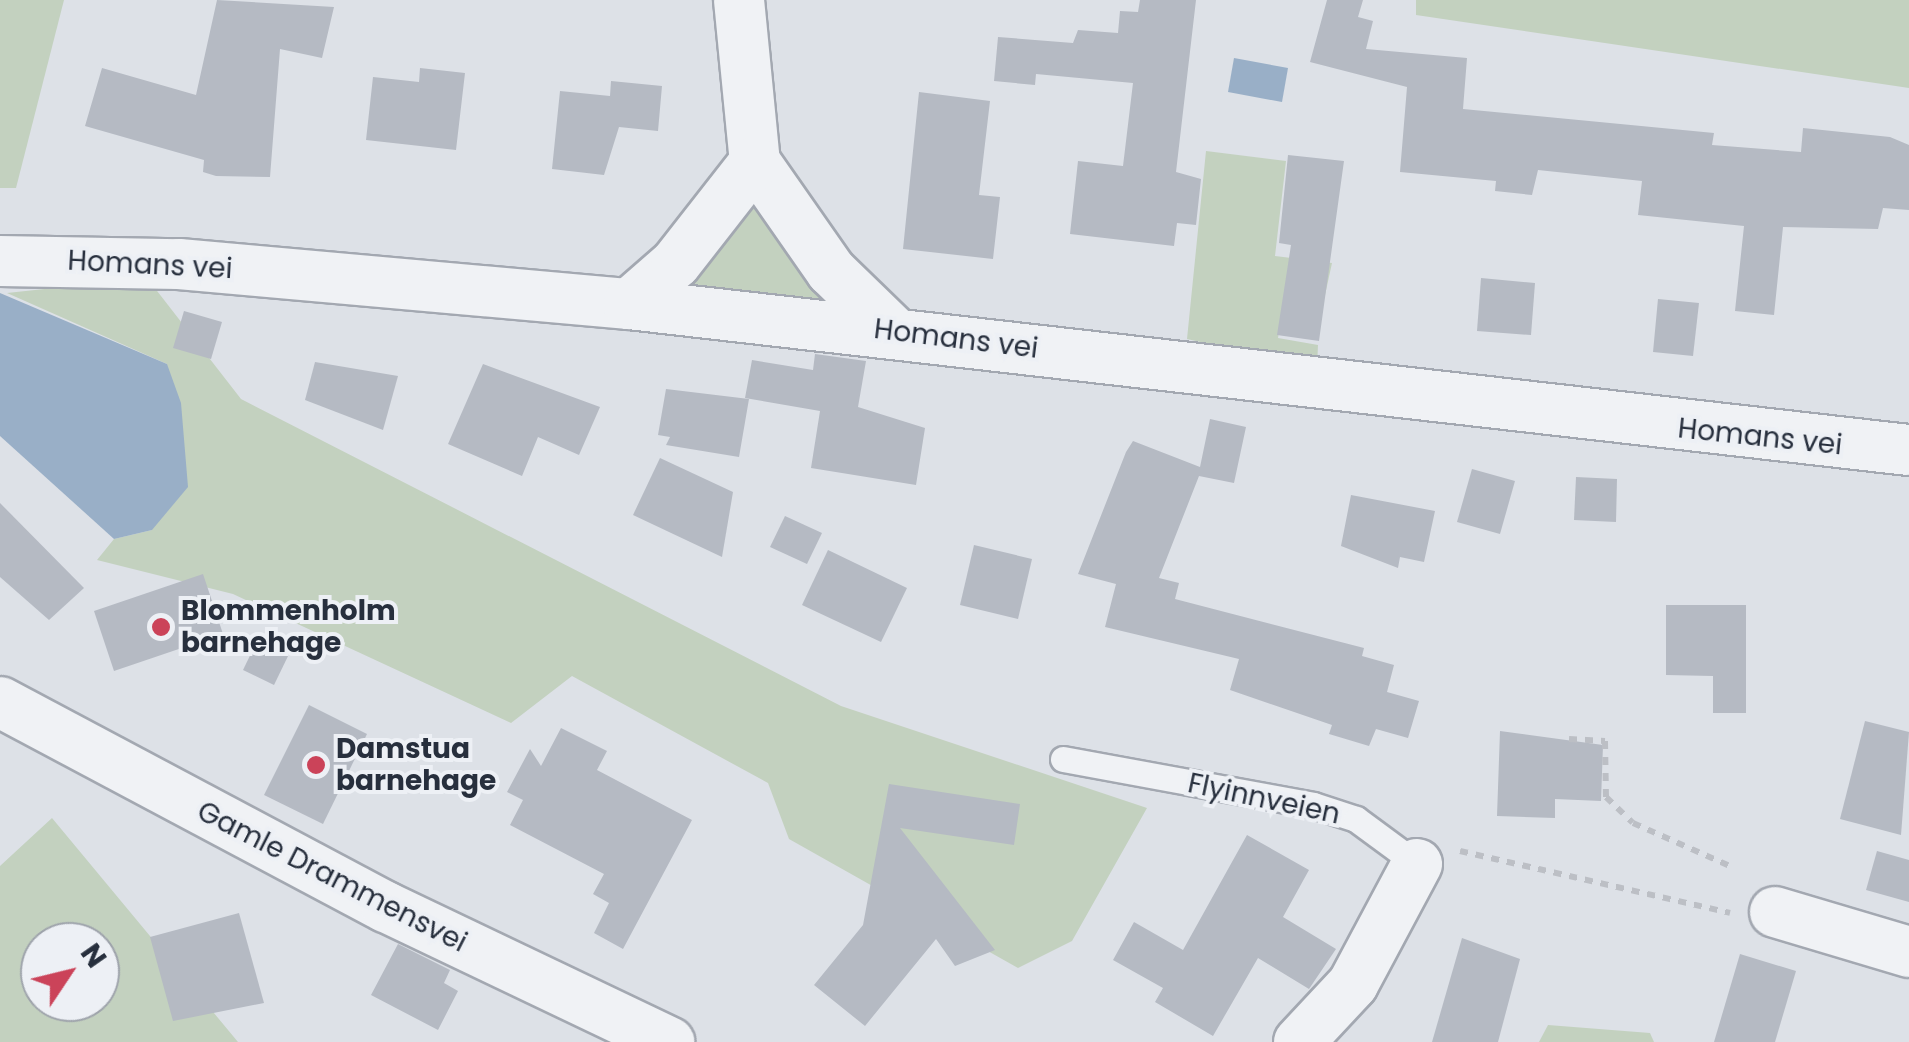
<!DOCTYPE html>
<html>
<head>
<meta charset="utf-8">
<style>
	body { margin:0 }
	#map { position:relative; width:1909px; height:1042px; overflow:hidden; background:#dde1e7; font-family:Poppins,sans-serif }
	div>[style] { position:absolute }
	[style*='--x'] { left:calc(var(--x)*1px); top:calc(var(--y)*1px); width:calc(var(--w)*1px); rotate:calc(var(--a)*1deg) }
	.green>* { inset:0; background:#c3d1bf }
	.water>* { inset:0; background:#99afc7 }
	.building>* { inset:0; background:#b5bac3 }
	.path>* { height:6px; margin-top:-3px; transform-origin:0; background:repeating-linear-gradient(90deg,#bcbfc5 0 8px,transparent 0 16px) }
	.roads { filter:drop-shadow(2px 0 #a3a8b1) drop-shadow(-2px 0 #a3a8b1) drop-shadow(0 2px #a3a8b1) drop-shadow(0 -2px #a3a8b1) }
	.lane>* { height:25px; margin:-12.5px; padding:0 12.5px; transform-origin:12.5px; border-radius:12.5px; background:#f0f2f5 }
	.street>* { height:50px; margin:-25px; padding:0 25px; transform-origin:25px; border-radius:25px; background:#f0f2f5 }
	.dots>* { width:28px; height:28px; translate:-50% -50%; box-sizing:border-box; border:5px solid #edf0f5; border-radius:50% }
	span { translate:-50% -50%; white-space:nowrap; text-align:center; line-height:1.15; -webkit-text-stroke:8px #edf0f5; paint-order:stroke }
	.street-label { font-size:28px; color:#272f3d }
	.poi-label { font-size:28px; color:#272f3d; font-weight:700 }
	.left { translate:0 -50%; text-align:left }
	.north { position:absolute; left:20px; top:922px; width:100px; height:100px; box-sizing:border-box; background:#edf0f5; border:2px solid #9ea3ab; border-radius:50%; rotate:55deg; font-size:28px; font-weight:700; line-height:40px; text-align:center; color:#272f3d }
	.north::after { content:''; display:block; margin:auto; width:35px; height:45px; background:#cb4359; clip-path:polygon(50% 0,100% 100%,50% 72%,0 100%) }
</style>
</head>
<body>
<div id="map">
	<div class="green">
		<i style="clip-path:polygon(0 0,64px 0,16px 188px,0 188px)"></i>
		<i style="clip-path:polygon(1416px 0,1909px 0,1909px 88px,1416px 15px)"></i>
		<i style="clip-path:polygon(1206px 151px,1286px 161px,1275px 256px,1332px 263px,1325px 295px,1286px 290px,1278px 338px,1318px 345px,1317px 368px,1187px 339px)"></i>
		<i style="clip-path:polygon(753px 202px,850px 319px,664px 295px)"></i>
		<i style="clip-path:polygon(147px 278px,241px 399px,841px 706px,1147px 808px,1072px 941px,1018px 968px,789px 839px,768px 783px,572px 676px,511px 723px,233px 594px,97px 560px,114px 539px,152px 530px,167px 364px,7px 293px)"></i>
		<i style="clip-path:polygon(evenodd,52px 818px,238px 1042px,0 1042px,0 866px,52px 818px,40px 942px,100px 942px,100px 1002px,40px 1002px,40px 942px)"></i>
		<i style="clip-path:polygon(1548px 1025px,1650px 1033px,1654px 1042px,1539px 1042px)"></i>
	</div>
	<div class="water">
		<i style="clip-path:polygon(1234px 58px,1288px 68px,1282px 102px,1228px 92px)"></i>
		<i style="clip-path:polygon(0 293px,167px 364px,181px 403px,188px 487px,152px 530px,114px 539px,0 436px)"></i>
	</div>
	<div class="building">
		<i style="clip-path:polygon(217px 0,334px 7px,322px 58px,280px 49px,270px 177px,216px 176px,203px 172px,204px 160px,85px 126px,102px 68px,196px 95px)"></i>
		<i style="clip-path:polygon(1140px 0,1196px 0,1176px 172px,1201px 179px,1196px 225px,1177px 223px,1174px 246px,1070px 234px,1078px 161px,1123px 166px,1133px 83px,1036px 74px,1035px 85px,994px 81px,998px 37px,1073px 43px,1078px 30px,1118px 33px,1120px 11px,1138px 12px)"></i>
		<i style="clip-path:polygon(1327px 0,1363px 0,1358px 17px,1373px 21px,1366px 49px,1467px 58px,1463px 109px,1714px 133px,1712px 145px,1801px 152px,1803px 128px,1890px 137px,1909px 145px,1909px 210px,1883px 208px,1878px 229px,1783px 227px,1774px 315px,1735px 311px,1744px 226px,1638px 215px,1642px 181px,1538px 170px,1532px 195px,1495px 191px,1496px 181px,1400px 172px,1407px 87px,1310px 62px)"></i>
		<i style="clip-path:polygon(420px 68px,465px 73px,456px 150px,366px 140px,373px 77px,419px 82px)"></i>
		<i style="clip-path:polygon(611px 81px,662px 86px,658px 131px,619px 127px,604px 175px,552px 169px,560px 91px,610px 96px)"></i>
		<i style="clip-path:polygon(919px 92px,990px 101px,979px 195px,1000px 197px,993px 259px,903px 249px)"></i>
		<i style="clip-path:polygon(1288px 155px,1344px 161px,1319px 341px,1277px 335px,1291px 245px,1279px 243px)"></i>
		<i style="clip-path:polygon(1481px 278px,1535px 283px,1531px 335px,1477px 331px)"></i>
		<i style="clip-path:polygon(1658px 299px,1699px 303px,1693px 356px,1653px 352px)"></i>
		<i style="clip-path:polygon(184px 311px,222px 322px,211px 359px,173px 348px)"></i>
		<i style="clip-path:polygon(815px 354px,866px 361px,858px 407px,925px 428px,916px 485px,811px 468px,820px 411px,745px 398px,752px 360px,813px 370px)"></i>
		<i style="clip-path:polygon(315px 362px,398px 376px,383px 430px,305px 400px)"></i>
		<i style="clip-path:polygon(483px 364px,600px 407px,579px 455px,538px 437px,522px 476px,448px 444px)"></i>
		<i style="clip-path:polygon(666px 389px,749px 399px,739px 457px,666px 445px,670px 437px,658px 435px)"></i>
		<i style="clip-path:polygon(1210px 419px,1246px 427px,1234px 483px,1199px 476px,1159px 578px,1179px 583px,1175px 599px,1364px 648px,1362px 656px,1394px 665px,1387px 692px,1419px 701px,1408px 738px,1376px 729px,1369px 746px,1329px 734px,1332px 725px,1230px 690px,1239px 659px,1105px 627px,1116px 584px,1078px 574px,1126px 452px,1133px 441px,1200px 467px)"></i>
		<i style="clip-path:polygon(660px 458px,733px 492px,722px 557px,633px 515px)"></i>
		<i style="clip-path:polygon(1472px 469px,1515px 481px,1500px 534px,1457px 522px)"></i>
		<i style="clip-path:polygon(1576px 477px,1617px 479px,1616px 522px,1574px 520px)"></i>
		<i style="clip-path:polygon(1351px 495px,1435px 511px,1424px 562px,1400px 557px,1398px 568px,1341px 546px)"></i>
		<i style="clip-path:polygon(0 503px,84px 588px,49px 620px,0 577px)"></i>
		<i style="clip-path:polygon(785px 516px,822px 533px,807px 564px,770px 547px)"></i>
		<i style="clip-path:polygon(974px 545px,1032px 559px,1018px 619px,960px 605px)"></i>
		<i style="clip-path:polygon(828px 550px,907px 588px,881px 642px,802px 605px)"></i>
		<i style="clip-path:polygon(203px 574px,223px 634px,114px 671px,94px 611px)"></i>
		<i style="clip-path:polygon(1666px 605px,1746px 605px,1746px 713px,1713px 713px,1713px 676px,1666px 675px)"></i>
		<i style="clip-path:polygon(259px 637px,290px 652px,274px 685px,243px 670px)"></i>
		<i style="clip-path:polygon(309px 705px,367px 734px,323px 824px,264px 795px)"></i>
		<i style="clip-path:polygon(1865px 721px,1909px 732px,1901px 835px,1840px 819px)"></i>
		<i style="clip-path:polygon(561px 728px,607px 751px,597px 770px,692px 820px,623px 949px,594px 933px,609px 903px,593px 894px,604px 874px,510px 825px,523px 800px,507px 792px,530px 749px,541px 766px)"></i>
		<i style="clip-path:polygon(1500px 731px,1603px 745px,1601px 801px,1555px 799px,1555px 818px,1497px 816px)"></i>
		<i style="clip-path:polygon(889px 784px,1020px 804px,1014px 845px,900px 828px,995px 950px,955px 966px,936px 939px,865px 1026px,814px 985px,863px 925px)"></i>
		<i style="clip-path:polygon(1247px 835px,1309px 870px,1283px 917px,1336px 949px,1309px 989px,1258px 958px,1213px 1036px,1155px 1002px,1163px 988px,1113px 960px,1134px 922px,1183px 950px)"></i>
		<i style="clip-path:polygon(1877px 851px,1909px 860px,1909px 902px,1866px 890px)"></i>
		<i style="clip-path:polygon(239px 913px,264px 1003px,173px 1021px,150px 937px)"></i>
		<i style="clip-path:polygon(1462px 938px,1520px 959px,1498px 1042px,1432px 1042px)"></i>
		<i style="clip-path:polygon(398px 944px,450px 970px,444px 983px,458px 991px,438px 1030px,371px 995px)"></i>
		<i style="clip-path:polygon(1740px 954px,1796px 971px,1775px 1042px,1714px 1042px)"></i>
	</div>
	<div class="path">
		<i style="--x:1569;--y:739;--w:36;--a:3"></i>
		<i style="--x:1605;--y:741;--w:56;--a:89"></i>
		<i style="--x:1606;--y:797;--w:37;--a:44"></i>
		<i style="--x:1633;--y:823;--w:104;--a:23.9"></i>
		<i style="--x:1460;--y:851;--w:277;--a:12.9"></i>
	</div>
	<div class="roads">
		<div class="lane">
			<i style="--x:1063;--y:759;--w:254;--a:10.4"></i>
			<i style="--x:1313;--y:805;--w:45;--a:18"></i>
			<i style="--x:1356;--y:819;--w:76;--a:36.4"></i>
		</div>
		<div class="street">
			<i style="--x:739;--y:0;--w:163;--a:84.4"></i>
			<i style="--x:755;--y:162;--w:133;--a:55.1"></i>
			<i style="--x:831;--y:271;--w:88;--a:44.1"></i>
			<i style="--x:0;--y:261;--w:179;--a:1"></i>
			<i style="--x:179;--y:264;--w:452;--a:5.1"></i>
			<i style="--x:629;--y:304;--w:1288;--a:6.51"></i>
			<i style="--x:629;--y:304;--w:62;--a:-41.1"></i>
			<i style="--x:676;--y:263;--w:128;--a:-52"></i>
			<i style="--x:0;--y:702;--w:437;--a:28"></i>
			<i style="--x:386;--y:907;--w:314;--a:25.5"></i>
			<i style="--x:1775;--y:912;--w:140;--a:16.6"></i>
			<i style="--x:1299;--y:1042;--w:79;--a:-47"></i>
			<i style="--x:1353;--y:984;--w:136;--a:-61.9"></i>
		</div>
	</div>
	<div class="dots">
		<i style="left:161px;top:627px;background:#cb4359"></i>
		<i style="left:316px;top:765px;background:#cb4359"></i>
	</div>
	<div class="street-label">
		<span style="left:150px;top:265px;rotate:3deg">Homans vei</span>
		<span style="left:956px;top:339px;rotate:7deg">Homans vei</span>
		<span style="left:1760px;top:437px;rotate:6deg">Homans vei</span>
		<span style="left:1264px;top:799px;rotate:12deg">Flyinnveien</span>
		<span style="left:332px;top:877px;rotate:27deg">Gamle Drammensvei</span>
	</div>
	<div class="poi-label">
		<span class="left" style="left:181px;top:627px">Blommenholm<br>barnehage</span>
		<span class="left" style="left:336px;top:765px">Damstua<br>barnehage</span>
	</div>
	<div class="north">N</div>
</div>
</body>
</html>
